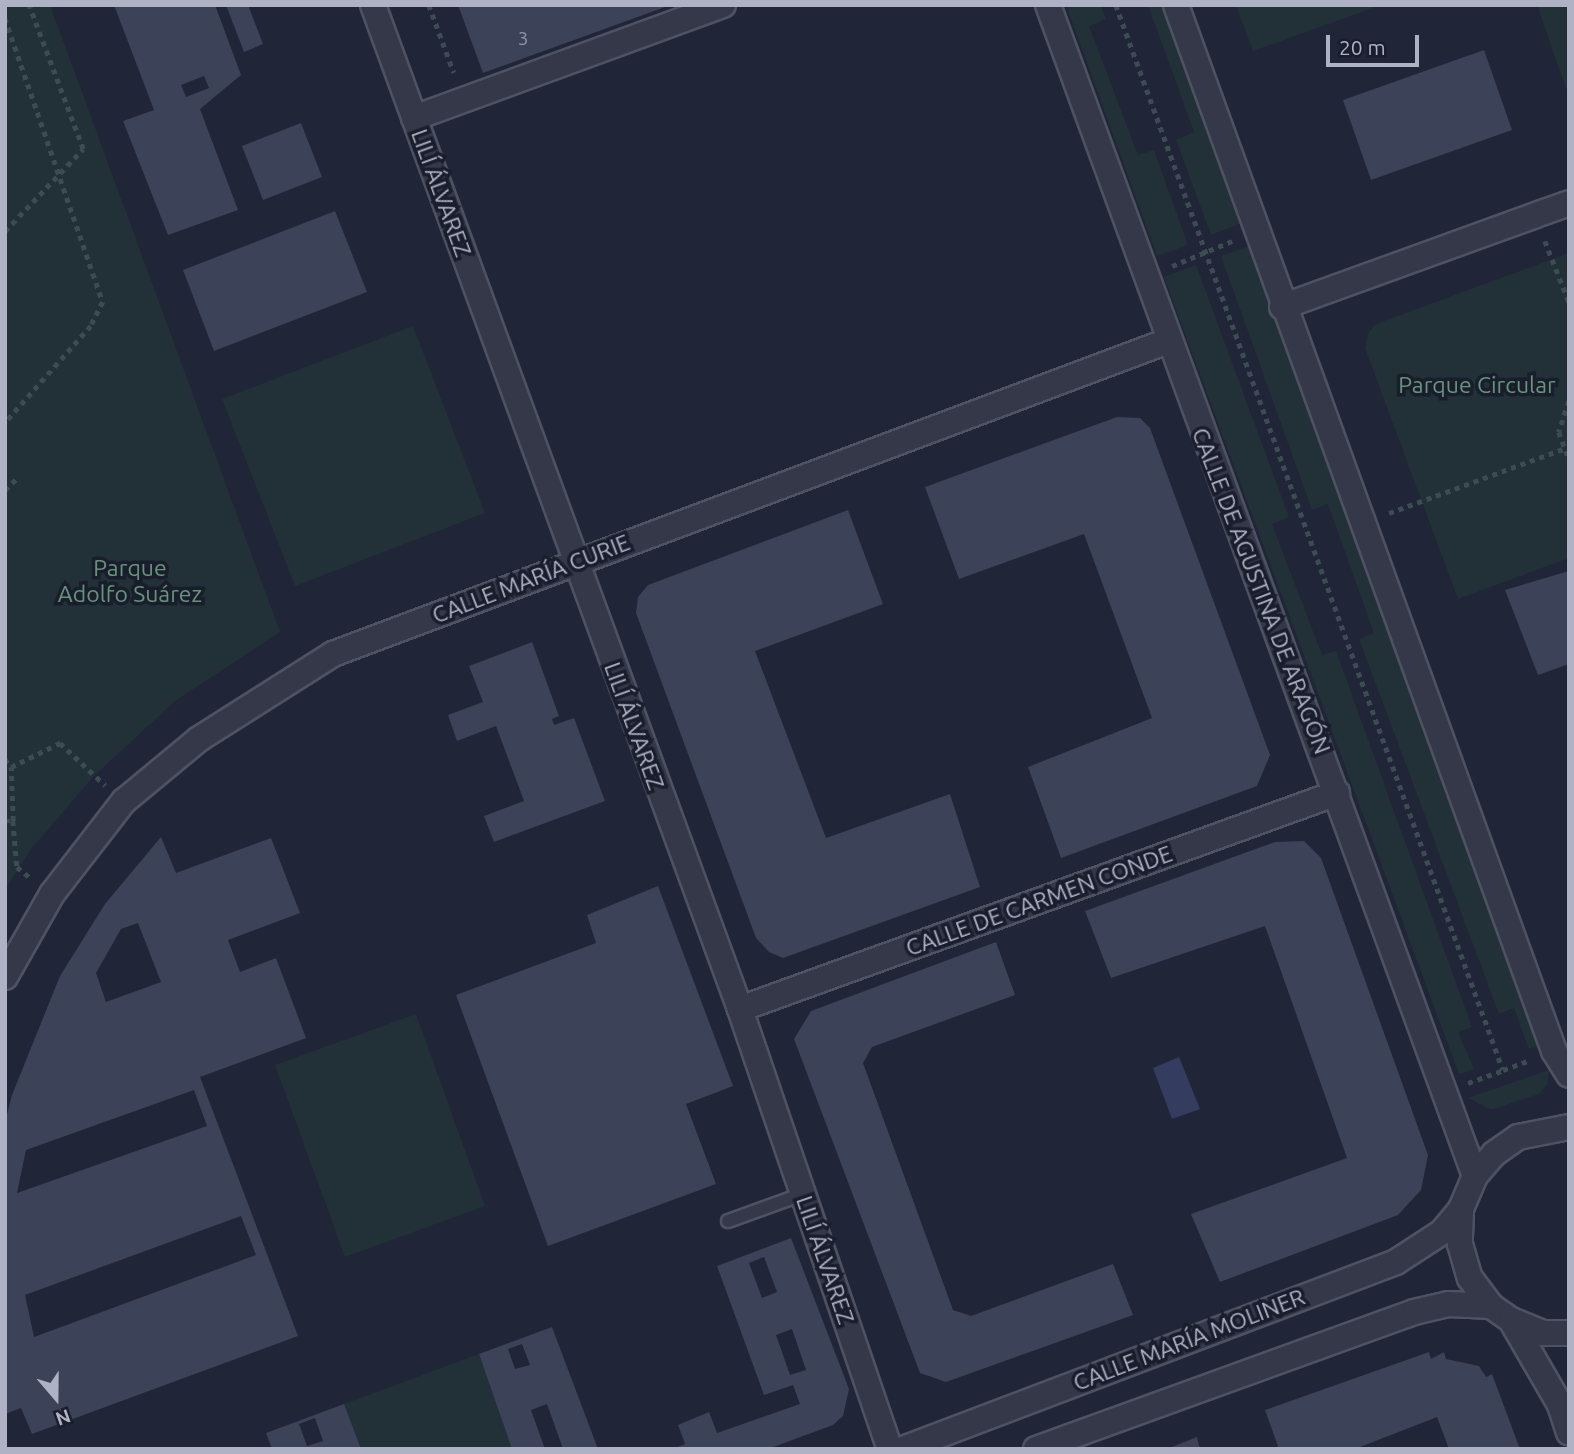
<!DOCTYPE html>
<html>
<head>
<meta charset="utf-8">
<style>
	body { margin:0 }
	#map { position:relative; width:1574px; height:1454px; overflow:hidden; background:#202537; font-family:Ubuntu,sans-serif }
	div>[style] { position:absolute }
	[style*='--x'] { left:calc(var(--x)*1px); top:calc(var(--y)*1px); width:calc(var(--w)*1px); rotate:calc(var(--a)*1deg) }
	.green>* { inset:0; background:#223138 }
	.water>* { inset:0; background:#343d5f }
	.building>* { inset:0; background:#3c4257 }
	.path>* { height:4.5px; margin-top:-2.25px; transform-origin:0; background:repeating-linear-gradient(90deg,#3d4c53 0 5px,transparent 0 10px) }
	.roads { filter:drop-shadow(2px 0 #4e5262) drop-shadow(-2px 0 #4e5262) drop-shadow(0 2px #4e5262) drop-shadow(0 -2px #4e5262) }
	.service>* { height:12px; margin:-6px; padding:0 6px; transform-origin:6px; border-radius:6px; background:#343848 }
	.minor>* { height:24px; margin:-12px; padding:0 12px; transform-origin:12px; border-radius:12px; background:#343848 }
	span { translate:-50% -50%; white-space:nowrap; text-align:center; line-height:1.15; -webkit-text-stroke:7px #191d2c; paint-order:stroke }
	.number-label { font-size:19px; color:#9296a9 }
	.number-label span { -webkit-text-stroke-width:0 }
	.street-label { font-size:23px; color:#aeb2c4 }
	.park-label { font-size:23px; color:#66957b }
	.frame { position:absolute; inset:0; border:7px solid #aeb2c4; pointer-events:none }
	.north { position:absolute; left:21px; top:1363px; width:70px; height:70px; -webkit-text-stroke:5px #191d2c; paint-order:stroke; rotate:160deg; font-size:19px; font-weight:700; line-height:28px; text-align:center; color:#aeb2c4 }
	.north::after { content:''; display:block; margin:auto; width:24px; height:32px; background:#aeb2c4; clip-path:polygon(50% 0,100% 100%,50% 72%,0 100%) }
	.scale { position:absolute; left:1326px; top:35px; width:93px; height:32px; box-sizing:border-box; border:4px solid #aeb2c4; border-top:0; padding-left:9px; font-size:21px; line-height:24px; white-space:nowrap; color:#aeb2c4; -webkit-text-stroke:5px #191d2c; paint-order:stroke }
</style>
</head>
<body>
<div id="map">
	<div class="green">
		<i style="clip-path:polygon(5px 5px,50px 5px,280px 632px,175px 701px,94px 776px,31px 849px,5px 890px)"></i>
		<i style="clip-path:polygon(1066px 5px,1101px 5px,1106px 19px,1089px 26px,1138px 155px,1154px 150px,1188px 245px,1157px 256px)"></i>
		<i style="clip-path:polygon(1148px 5px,1163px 5px,1242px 223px,1211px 235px,1176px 140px,1194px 132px)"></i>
		<i style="clip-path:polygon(1236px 5px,1381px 5px,1253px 51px)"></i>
		<i style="clip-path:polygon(1537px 5px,1569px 5px,1569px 97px)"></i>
		<i style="clip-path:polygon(1252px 245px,1543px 1044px,1529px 1049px,1514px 1008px,1499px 1014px,1359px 639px,1374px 633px,1328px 504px,1312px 510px,1221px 256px)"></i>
		<i style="clip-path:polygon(1569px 253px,1569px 558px,1458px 599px,1365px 348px,1369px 332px,1376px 324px)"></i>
		<i style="clip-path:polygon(1196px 265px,1289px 517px,1272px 524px,1322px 655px,1336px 651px,1472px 1027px,1458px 1032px,1474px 1069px,1459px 1074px,1164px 277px)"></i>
		<i style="clip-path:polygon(413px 326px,485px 513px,295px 586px,222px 399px)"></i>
		<i style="clip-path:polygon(416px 1014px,485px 1206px,345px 1257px,275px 1065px)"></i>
		<i style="clip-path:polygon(1549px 1070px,1547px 1085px,1539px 1094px,1491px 1110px,1468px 1098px)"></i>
		<i style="clip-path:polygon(479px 1354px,512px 1449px,361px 1449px,344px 1404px)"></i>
	</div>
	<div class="water">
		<i style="clip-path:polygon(1179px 1057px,1200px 1109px,1172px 1119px,1153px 1068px)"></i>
	</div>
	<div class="building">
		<i style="clip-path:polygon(evenodd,114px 5px,215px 5px,241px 75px,200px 109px,238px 210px,168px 235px,123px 121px,154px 110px,114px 5px,204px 76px,209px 88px,186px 97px,181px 85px,204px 76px)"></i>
		<i style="clip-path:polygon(226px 5px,248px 5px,263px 44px,244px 52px)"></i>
		<i style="clip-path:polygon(458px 5px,668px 5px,668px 6px,483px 73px)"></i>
		<i style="clip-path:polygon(1484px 50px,1512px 130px,1371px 180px,1343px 100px)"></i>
		<i style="clip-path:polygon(301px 123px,322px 177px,263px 200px,242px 146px)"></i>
		<i style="clip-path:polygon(335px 211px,367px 292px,214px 351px,183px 270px)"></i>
		<i style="clip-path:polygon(1117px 417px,1140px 418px,1150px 428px,1270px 755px,1257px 786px,1061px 858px,1028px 767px,1152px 718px,1084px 534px,959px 579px,925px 487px)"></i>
		<i style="clip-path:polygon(848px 510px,883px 604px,755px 651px,826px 838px,950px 794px,980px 887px,783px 958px,769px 952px,756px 938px,636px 613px,638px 597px,648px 585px)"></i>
		<i style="clip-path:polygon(1569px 571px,1569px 664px,1538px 675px,1505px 590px)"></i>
		<i style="clip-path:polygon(532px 642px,559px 716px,552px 719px,554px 725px,574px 718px,605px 801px,494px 842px,484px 816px,524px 801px,496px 726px,457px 741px,448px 715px,483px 702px,469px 666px)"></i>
		<i style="clip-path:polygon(evenodd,161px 837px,176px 873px,271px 838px,300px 913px,228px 940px,240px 972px,276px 958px,306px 1038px,200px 1077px,298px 1336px,32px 1434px,21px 1408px,5px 1414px,5px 1122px,12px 1095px,60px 976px,105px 904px,161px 837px,138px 923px,161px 982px,106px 1002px,96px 973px,121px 929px,138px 923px,161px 837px,194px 1090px,207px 1126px,17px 1193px,26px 1150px,194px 1090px,161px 837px,241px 1216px,256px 1255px,34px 1337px,25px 1295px,241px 1216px)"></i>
		<i style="clip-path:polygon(1304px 841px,1321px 858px,1428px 1155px,1421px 1190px,1398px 1215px,1220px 1282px,1191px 1214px,1347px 1158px,1265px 926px,1111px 978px,1085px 911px,1275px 842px)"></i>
		<i style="clip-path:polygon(658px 886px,733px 1086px,686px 1104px,716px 1184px,548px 1246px,456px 995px,596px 943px,587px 915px)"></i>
		<i style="clip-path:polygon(996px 942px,1015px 995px,872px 1047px,863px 1063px,953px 1310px,971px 1316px,1113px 1264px,1133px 1315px,946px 1382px,920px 1373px,794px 1039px,811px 1011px)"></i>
		<i style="clip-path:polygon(evenodd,791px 1238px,849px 1389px,843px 1416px,833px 1425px,768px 1449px,673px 1449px,685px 1444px,678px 1425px,709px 1412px,717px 1433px,800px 1404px,793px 1385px,764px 1395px,717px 1266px,791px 1238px,764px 1257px,777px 1292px,762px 1298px,749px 1263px,764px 1257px,791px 1238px,792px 1329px,806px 1370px,790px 1375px,776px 1335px,792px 1329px)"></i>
		<i style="clip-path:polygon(evenodd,552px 1327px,598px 1449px,563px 1449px,547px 1404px,531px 1410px,545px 1449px,512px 1449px,479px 1354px,552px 1327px,522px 1344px,530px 1365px,515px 1369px,508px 1349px,522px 1344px)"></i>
		<i style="clip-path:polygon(1429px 1352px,1431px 1359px,1444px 1352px,1446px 1359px,1479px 1366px,1486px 1377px,1492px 1374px,1520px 1449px,1449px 1449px,1437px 1417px,1355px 1449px,1279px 1449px,1265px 1410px)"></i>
		<i style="clip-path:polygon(evenodd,344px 1404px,361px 1449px,272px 1449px,266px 1433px,344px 1404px,315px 1418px,323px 1441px,307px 1446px,299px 1424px,315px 1418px)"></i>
		<i style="clip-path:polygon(1197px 1437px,1200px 1449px,1167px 1449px)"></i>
	</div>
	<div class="path">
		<i style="--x:429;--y:5;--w:72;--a:69.8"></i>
		<i style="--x:1116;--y:5;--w:1133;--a:70.03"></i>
		<i style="--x:1503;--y:1070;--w:29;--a:-20"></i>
		<i style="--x:5;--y:18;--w:300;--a:71"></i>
		<i style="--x:103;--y:302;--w:27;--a:117"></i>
		<i style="--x:91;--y:326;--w:130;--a:131.6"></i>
		<i style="--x:5;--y:231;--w:113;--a:-46.4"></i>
		<i style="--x:83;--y:149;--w:154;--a:-110.6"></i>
		<i style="--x:1545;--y:241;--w:66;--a:68.5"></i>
		<i style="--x:1172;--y:266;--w:65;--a:-22.6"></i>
		<i style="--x:1569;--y:401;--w:33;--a:108"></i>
		<i style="--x:1559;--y:432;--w:29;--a:70"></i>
		<i style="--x:5;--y:490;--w:17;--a:-45"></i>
		<i style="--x:1389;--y:513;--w:185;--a:-20.2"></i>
		<i style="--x:5;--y:759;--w:10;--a:53"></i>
		<i style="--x:5;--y:821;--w:8;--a:0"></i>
		<i style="--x:13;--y:821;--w:54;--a:-92.1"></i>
		<i style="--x:11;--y:767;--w:55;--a:-26.1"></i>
		<i style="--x:60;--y:743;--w:62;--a:43"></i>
		<i style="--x:13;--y:821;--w:46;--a:85"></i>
		<i style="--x:17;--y:867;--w:19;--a:39"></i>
		<i style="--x:1468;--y:1083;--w:37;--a:-20"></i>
	</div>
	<div class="roads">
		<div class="service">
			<i style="--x:728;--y:1221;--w:80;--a:-19.8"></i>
		</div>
		<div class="minor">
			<i style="--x:373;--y:5;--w:1069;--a:69.92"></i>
			<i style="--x:740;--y:1009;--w:465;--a:71.2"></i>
			<i style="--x:1048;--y:5;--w:1246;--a:69.97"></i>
			<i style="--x:1176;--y:5;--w:1112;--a:70.13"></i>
			<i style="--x:1554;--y:1051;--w:28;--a:58"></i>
			<i style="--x:414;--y:118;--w:329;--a:-20.1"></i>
			<i style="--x:1282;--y:307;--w:305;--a:-19.9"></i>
			<i style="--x:5;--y:977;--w:95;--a:-60.5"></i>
			<i style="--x:52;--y:894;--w:118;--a:-52.3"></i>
			<i style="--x:124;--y:801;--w:97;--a:-39.6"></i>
			<i style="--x:199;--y:739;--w:159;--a:-32.4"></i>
			<i style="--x:333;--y:654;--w:892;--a:-20.55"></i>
			<i style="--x:740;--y:1009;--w:635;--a:-19.89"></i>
			<i style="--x:1569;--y:1127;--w:52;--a:168.9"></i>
			<i style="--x:1518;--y:1137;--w:29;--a:145"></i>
			<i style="--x:1494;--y:1154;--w:29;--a:131"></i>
			<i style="--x:1475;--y:1176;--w:36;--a:113"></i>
			<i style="--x:1461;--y:1209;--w:35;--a:92"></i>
			<i style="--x:1460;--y:1244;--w:35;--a:74"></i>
			<i style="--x:1470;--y:1278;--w:35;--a:53"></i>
			<i style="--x:1491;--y:1306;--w:24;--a:35"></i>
			<i style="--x:1511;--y:1320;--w:35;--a:22"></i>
			<i style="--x:1543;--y:1333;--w:26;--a:0"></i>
			<i style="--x:1511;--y:1320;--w:98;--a:60"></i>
			<i style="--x:1560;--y:1405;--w:29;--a:72"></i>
			<i style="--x:903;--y:1449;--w:527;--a:-20.77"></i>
			<i style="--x:1396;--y:1262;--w:55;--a:-33.1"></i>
			<i style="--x:1442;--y:1232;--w:30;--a:-50"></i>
			<i style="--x:1036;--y:1449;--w:402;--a:-19.9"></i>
			<i style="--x:1414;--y:1312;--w:35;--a:-13"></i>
			<i style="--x:1448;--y:1304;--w:43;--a:2.7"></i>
		</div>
	</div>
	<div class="number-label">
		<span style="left:523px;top:39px">3</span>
	</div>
	<div class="street-label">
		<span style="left:441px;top:193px;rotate:70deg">LILÍ ÁLVAREZ</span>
		<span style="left:531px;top:579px;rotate:-21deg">CALLE MARÍA CURIE</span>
		<span style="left:1261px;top:591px;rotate:69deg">CALLE DE AGUSTINA DE ARAGÓN</span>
		<span style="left:634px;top:726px;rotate:70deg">LILÍ ÁLVAREZ</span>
		<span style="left:1039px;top:901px;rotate:-20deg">CALLE DE CARMEN CONDE</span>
		<span style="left:825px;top:1260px;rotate:71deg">LILÍ ÁLVAREZ</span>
		<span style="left:1189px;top:1340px;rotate:-21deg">CALLE MARÍA MOLINER</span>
	</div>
	<div class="park-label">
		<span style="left:1477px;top:385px">Parque Circular</span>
		<span style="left:130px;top:581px">Parque<br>Adolfo Suárez</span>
	</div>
	<div class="frame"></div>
	<div class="north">N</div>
	<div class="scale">20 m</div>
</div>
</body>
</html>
